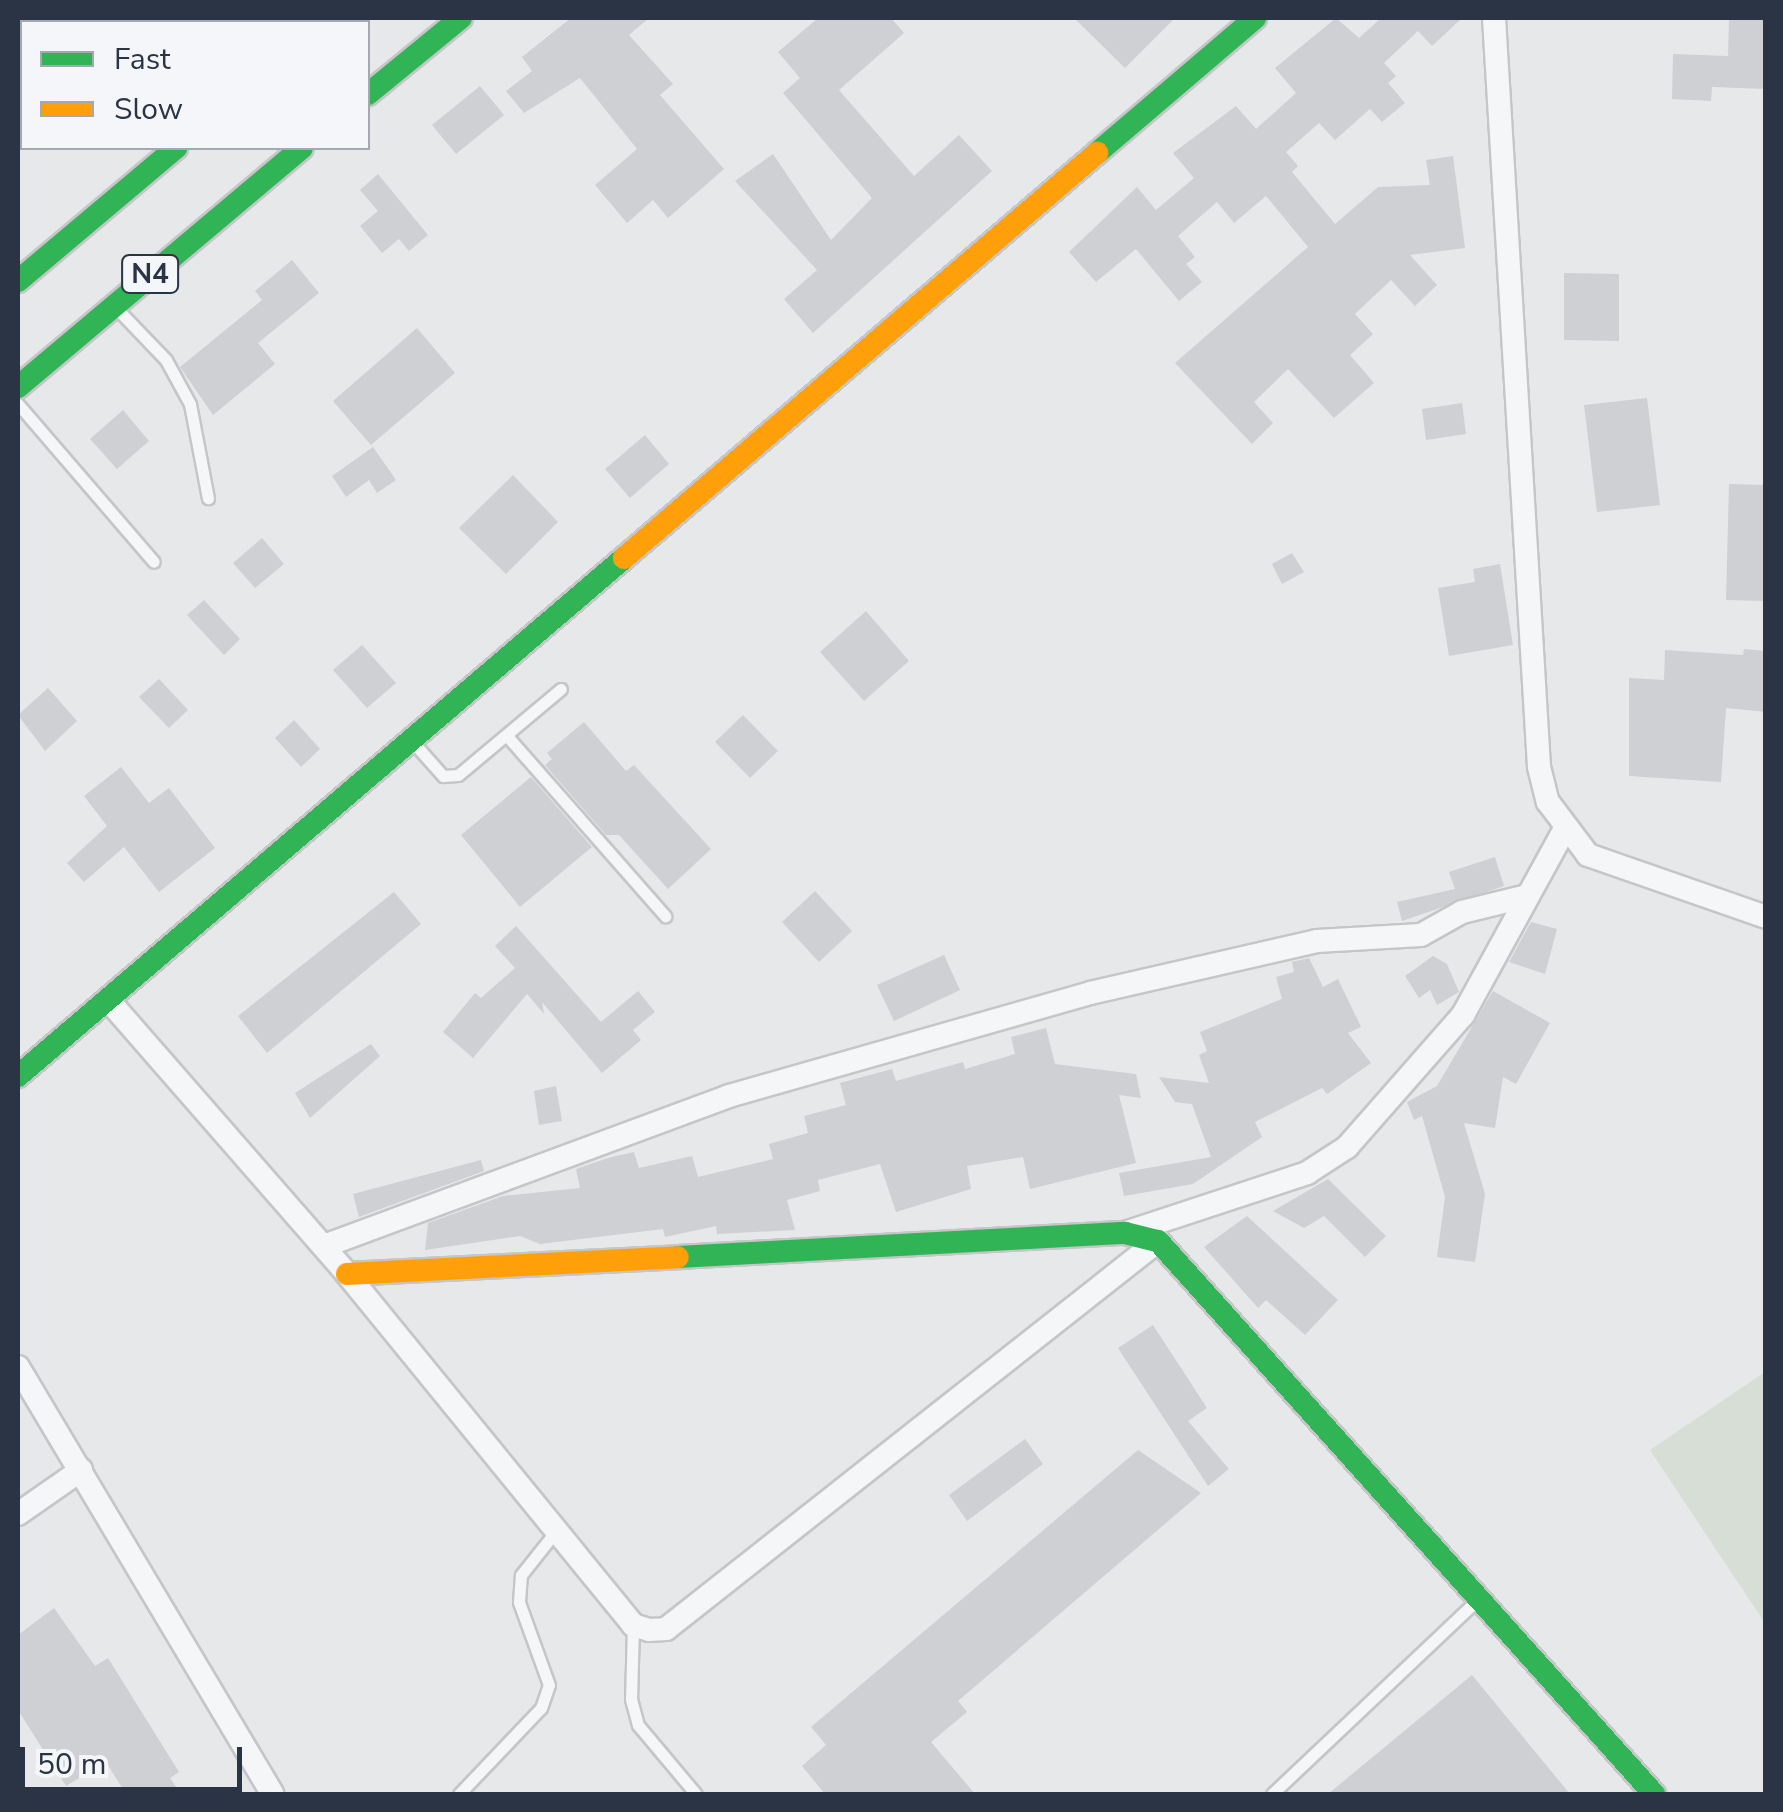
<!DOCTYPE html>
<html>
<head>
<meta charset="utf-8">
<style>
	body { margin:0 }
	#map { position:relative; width:1783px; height:1812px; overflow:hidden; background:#e6e8ea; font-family:"Nunito Sans",sans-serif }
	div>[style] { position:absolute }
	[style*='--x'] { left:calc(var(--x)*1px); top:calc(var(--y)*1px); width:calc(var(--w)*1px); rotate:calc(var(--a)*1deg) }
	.green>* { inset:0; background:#d6ded6 }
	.building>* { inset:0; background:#ced0d3 }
	.roads { filter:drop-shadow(2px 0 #c4c6c8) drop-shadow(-2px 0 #c4c6c8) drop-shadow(0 2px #c4c6c8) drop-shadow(0 -2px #c4c6c8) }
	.lane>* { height:11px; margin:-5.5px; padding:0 5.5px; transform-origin:5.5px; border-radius:5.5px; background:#f5f6f7 }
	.street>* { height:22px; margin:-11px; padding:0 11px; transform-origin:11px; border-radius:11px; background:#f5f6f7 }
	.fast>* { height:22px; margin:-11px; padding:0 11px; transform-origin:11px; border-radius:11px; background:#30b455 }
	.slow>* { height:22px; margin:-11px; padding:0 11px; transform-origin:11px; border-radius:11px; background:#ff9f0a }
	span { translate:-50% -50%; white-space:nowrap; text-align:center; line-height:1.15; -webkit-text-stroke:8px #f4f6f9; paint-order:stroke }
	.shield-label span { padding:2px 8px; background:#f4f6f9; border:2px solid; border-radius:8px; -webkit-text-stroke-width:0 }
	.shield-label { font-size:28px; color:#2b3445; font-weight:700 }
	.frame { position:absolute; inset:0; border:20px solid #2b3445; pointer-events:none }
	.legend { position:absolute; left:20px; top:20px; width:350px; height:130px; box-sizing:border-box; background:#f4f6f9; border:2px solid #a4a8b1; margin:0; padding:12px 18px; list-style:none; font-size:30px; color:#2b3445 }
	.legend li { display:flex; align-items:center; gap:20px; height:50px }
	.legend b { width:50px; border:2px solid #a4a8b1 }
	.scale { position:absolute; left:20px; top:1747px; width:222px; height:45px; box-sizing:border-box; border:5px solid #2b3445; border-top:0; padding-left:12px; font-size:30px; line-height:35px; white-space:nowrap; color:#2b3445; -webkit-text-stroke:8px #f4f6f9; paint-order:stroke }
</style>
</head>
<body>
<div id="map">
	<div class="green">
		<i style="clip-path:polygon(1765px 1372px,1765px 1623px,1650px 1450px)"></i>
	</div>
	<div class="building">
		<i style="clip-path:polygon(571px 18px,649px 18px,629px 35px,673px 84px,660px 95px,724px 169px,668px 218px,653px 200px,627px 223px,595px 185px,637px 149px,580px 78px,524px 113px,506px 91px,532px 71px,522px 57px)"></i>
		<i style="clip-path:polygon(818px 18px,891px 18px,904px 33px,839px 90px,914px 176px,959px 135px,992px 171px,813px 333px,784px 299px,817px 270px,735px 181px,773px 154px,831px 240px,872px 198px,783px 93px,800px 78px,778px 52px)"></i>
		<i style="clip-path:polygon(1074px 18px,1175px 18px,1125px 68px)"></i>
		<i style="clip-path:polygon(1336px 18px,1359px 38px,1381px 18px,1462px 18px,1432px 46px,1418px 31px,1384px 63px,1396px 76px,1388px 83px,1405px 103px,1382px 122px,1370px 109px,1335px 140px,1319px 123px,1286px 152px,1298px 166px,1292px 172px,1335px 224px,1378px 187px,1430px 185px,1426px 160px,1453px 156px,1465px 248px,1410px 255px,1437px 285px,1415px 306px,1391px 280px,1355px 314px,1373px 334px,1350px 355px,1374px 383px,1334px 418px,1288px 369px,1254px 402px,1273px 423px,1252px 444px,1175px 363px,1308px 247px,1266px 196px,1234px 223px,1217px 202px,1178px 236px,1195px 257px,1186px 264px,1202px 282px,1179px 301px,1136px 249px,1096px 282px,1069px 252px,1137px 187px,1156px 210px,1194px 178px,1173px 153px,1236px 106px,1256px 129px,1296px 93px,1275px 68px)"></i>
		<i style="clip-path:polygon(1729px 18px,1766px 18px,1766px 89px,1712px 87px,1711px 101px,1672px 99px,1673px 54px,1728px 56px)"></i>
		<i style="clip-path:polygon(480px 86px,504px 115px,456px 154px,432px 125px)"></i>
		<i style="clip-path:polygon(378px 174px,428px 235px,409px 251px,399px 239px,382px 253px,360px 226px,378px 211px,360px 190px)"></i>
		<i style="clip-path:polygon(292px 260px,319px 293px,258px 343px,275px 364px,213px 415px,180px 367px,262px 300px,255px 291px)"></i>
		<i style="clip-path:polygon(1564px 273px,1619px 274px,1619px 341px,1564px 340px)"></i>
		<i style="clip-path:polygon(417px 328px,455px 373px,371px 445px,333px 401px)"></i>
		<i style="clip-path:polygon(1647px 398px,1660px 505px,1597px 512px,1584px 405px)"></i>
		<i style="clip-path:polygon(1462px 403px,1466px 434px,1426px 440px,1422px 409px)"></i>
		<i style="clip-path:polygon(123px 410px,149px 441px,117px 469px,90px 439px)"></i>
		<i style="clip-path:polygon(645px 435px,669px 464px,630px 498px,605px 469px)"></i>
		<i style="clip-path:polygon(373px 447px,396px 480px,377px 493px,369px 480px,346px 497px,332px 476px)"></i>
		<i style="clip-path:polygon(513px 475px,558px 522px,506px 574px,459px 528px)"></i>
		<i style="clip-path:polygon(1729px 484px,1766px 485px,1766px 601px,1726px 600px)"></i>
		<i style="clip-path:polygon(262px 538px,284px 564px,255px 588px,233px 563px)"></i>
		<i style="clip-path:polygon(1292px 553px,1304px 572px,1282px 584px,1272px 564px)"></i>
		<i style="clip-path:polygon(1500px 564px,1513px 645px,1449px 656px,1438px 588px,1475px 582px,1473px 569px)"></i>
		<i style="clip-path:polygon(204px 600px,240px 639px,224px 655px,187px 615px)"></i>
		<i style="clip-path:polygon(866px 611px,909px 661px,864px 701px,820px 652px)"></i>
		<i style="clip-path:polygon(362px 645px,396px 683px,367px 708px,333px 670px)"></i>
		<i style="clip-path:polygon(1744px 649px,1766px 651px,1766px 712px,1726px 708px,1721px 782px,1629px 776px,1629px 678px,1664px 680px,1665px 650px,1743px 655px)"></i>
		<i style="clip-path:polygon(159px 679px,188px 710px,169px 728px,139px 697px)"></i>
		<i style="clip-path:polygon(48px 688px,77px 721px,45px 751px,18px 715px)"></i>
		<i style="clip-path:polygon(743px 715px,778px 751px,750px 778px,715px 742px)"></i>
		<i style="clip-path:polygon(294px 720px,320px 749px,301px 767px,275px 738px)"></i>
		<i style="clip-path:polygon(584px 722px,626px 771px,634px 765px,711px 849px,668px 889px,619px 835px,606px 835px,545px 765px,552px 759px,547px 753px)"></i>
		<i style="clip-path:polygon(121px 767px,149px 803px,169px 788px,215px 848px,159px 892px,124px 847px,84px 882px,67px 863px,107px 826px,84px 796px)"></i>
		<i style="clip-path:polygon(531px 777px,592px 847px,520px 907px,461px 835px)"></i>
		<i style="clip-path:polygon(1495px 857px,1504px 886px,1402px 921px,1397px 902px,1455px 889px,1449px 872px)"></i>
		<i style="clip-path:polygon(815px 891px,852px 931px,819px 962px,782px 922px)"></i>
		<i style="clip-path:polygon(394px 892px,421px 924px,267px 1053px,238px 1016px)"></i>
		<i style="clip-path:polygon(1531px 922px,1557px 929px,1545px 974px,1509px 962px)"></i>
		<i style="clip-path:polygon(516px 926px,601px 1022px,638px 991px,655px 1012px,633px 1030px,641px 1040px,602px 1073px,542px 1002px,544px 1014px,527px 994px,473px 1058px,443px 1032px,475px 993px,481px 998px,515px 968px,495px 946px)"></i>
		<i style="clip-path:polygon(944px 955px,960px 990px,894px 1021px,877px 985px)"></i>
		<i style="clip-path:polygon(1433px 956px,1447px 964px,1459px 992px,1437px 1005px,1430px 990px,1419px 998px,1405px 976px)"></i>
		<i style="clip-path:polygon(1309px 958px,1323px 987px,1338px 979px,1361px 1027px,1348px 1033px,1371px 1063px,1327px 1094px,1322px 1088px,1255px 1122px,1262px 1137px,1193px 1184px,1124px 1196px,1119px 1173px,1211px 1157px,1192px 1104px,1175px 1102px,1159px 1077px,1209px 1083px,1199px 1055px,1207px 1051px,1200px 1032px,1282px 999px,1276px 977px,1294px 972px,1292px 962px)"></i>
		<i style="clip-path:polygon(1493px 991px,1550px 1023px,1516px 1084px,1503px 1077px,1495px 1128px,1464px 1123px,1485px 1194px,1475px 1262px,1437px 1257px,1445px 1197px,1422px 1116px,1414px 1120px,1407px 1102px,1437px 1086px)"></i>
		<i style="clip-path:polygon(1046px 1028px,1055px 1064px,1136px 1074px,1141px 1098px,1119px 1095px,1136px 1163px,1030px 1189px,1023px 1157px,967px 1166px,971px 1189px,896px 1212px,880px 1164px,818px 1180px,820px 1191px,787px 1200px,795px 1230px,717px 1234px,716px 1226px,665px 1237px,663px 1229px,540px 1244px,520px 1236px,425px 1250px,428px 1223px,503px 1196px,580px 1188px,576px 1169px,608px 1158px,634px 1152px,639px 1168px,692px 1156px,698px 1177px,773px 1159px,769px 1144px,808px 1133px,804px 1116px,846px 1105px,840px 1083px,892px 1069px,896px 1081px,963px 1062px,965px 1069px,1015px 1054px,1011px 1037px)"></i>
		<i style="clip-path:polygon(371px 1044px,380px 1056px,310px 1118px,295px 1093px)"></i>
		<i style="clip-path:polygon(556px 1086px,562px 1121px,539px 1125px,534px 1091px)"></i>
		<i style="clip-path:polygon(481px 1160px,484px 1171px,359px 1217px,353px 1194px)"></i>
		<i style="clip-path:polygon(1328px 1179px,1386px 1236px,1365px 1257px,1324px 1216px,1304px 1228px,1273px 1211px)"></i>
		<i style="clip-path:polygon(1247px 1216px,1338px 1300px,1305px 1335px,1266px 1300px,1258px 1308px,1204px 1247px)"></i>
		<i style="clip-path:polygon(1153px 1325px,1207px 1408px,1188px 1421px,1229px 1469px,1208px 1486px,1118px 1348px)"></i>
		<i style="clip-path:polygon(1025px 1439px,1043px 1464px,967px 1521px,949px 1495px)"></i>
		<i style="clip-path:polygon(1138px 1450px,1201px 1493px,958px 1701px,967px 1712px,931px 1742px,975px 1794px,825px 1794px,802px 1766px,826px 1745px,811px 1727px)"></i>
		<i style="clip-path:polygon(54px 1608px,95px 1666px,108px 1658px,179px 1772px,170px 1778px,181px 1794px,126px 1794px,106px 1762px,66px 1786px,18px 1710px,18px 1635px)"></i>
		<i style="clip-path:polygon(1472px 1675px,1570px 1794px,1328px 1794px)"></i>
	</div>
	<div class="roads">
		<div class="lane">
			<i style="--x:121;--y:313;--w:65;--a:46.2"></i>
			<i style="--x:166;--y:360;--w:50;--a:61.4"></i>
			<i style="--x:190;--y:404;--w:96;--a:79.2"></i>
			<i style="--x:18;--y:404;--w:208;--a:49.3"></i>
			<i style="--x:507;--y:736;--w:240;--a:48.7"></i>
			<i style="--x:412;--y:741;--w:47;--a:48.5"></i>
			<i style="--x:443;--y:776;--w:15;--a:-4"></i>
			<i style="--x:458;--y:775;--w:134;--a:-39.9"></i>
			<i style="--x:633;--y:1625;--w:74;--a:91.5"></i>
			<i style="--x:631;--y:1699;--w:27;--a:75"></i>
			<i style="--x:638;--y:1725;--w:90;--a:50"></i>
			<i style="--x:459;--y:1794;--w:119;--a:-46.4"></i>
			<i style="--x:541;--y:1708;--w:24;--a:-71"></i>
			<i style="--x:549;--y:1685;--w:88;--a:-109.9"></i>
			<i style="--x:519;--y:1602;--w:27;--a:-86"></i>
			<i style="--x:521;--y:1575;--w:56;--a:-51.5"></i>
			<i style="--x:1272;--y:1794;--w:279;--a:-43.4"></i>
		</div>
		<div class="street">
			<i style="--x:95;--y:18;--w:6;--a:45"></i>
			<i style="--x:1494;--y:18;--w:750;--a:86.56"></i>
			<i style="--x:1539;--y:767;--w:36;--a:76"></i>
			<i style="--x:1548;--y:802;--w:66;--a:53"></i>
			<i style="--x:1588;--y:855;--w:188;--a:19.2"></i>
			<i style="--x:110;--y:1002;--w:361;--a:48.9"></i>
			<i style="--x:347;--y:1274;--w:453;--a:50.8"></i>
			<i style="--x:633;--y:1625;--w:17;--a:17"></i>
			<i style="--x:649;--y:1630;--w:17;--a:-3"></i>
			<i style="--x:666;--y:1629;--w:627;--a:-38.26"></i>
			<i style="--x:1125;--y:1233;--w:192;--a:-18.2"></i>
			<i style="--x:1307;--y:1173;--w:48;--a:-33"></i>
			<i style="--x:1347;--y:1147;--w:176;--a:-48.7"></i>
			<i style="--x:1463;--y:1015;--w:212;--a:-61.3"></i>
			<i style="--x:324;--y:1246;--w:432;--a:-20.3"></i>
			<i style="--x:729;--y:1096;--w:375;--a:-15.9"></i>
			<i style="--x:1090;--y:993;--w:233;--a:-12.9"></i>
			<i style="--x:1317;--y:941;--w:104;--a:-3.3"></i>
			<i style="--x:1421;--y:935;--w:47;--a:-29.3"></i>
			<i style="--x:1462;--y:912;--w:63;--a:-13.8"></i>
			<i style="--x:18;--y:1367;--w:497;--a:59.2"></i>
			<i style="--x:18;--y:1514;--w:77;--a:-34.9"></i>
		</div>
		<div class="fast">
			<i style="--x:320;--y:22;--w:6;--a:-39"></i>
			<i style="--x:368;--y:94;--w:120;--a:-39.3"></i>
			<i style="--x:1097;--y:153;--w:208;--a:-40.5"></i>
			<i style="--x:18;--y:281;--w:207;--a:-40.1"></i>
			<i style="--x:18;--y:387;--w:371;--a:-40.1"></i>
			<i style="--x:18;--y:1076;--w:797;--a:-40.52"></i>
			<i style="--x:678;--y:1257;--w:448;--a:-3.1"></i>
			<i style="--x:1125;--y:1233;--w:34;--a:14"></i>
			<i style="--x:1158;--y:1241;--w:743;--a:48.11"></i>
		</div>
		<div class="slow">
			<i style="--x:624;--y:558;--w:623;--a:-40.57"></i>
			<i style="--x:347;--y:1274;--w:331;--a:-2.9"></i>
		</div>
	</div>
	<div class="shield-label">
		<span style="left:150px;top:274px">N4</span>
	</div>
	<div class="frame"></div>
	<ul class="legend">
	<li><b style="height:12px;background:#30b455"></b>Fast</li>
	<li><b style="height:12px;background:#ff9f0a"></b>Slow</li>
	</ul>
	<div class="scale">50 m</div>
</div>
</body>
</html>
